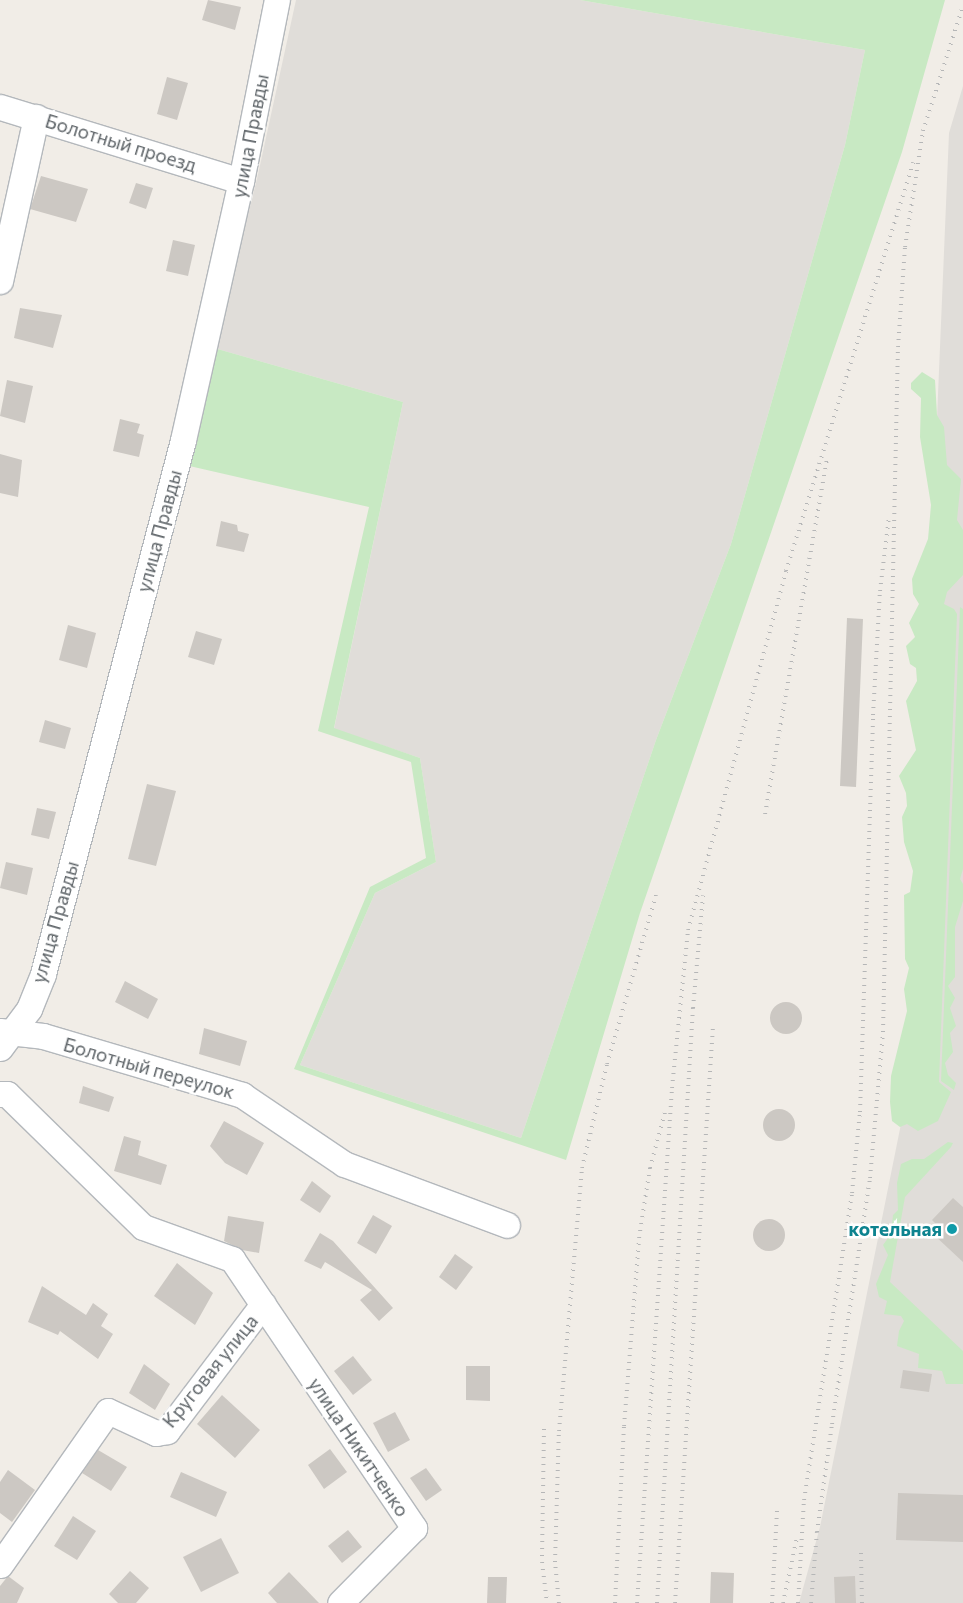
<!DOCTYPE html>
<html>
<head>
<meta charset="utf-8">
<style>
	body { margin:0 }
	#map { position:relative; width:963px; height:1603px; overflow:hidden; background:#f1ede7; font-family:Commissioner,sans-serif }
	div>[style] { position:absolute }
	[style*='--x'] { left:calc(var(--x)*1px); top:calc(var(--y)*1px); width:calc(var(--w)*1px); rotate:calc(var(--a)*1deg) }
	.industrial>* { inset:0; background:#e0ddd9 }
	.green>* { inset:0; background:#c8e9c3 }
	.building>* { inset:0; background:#ccc8c3 }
	.round { border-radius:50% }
	.roads { filter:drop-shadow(1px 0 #b4b8bc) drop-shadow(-1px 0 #b4b8bc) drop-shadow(0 1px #b4b8bc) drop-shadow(0 -1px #b4b8bc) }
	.minor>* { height:25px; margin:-12.5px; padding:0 12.5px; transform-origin:12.5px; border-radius:12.5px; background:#fff }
	.rail>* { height:4px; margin-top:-2px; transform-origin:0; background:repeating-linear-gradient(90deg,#b5b6b7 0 1px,transparent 0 7px) }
	.dots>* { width:14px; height:14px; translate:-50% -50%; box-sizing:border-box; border:2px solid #fff; border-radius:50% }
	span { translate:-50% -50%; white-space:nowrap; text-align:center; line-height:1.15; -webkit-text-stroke:5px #fff; paint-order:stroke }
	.street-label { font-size:19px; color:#5e6468 }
	.culture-label { font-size:19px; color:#0d838f; font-weight:700 }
	.right { translate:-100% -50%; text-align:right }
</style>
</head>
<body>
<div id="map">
	<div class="industrial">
		<i style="clip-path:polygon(296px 0,580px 0,865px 50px,845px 145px,731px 544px,656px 740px,521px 1138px,300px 1065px,375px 893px,436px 862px,420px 758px,334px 729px,403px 402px,214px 348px,257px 179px)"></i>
		<i style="clip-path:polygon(963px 86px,963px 1603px,799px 1603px,820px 1527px,909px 1084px,949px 133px)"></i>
	</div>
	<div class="green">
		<i style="clip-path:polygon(580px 0,945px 0,902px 152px,640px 913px,566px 1160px,294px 1069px,370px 887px,426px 858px,411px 762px,318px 731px,369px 507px,185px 465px,214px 348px,403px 402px,334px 728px,420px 758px,436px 862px,375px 893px,300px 1065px,521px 1138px,656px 740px,731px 544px,845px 145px,865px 50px)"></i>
		<i style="clip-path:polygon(922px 372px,935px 380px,937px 415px,944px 427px,947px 465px,961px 479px,957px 520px,963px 530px,963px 575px,947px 592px,944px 604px,954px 609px,957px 614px,939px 1082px,951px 1092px,938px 1121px,918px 1131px,907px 1124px,900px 1127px,892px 1121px,890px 1102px,891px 1076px,907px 1011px,904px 989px,909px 968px,905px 959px,904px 895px,910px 892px,913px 871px,904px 842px,902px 817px,907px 806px,906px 793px,899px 776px,916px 750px,906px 701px,917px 681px,916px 668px,910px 664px,906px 646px,915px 637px,909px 623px,919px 604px,913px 594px,912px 579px,928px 539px,931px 505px,920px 437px,921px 398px,911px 389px,911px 383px)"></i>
		<i style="clip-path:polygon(960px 607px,963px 609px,963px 869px,960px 879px,963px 884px,963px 901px,955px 927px,955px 977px,948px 986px,955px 998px,950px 1008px,956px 1026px,950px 1033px,953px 1052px,945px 1063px,948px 1075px,956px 1083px,954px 1090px,941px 1081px)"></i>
		<i style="clip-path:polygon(948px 1142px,953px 1143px,951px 1147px,905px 1197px,890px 1282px,963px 1351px,963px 1384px,946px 1384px,942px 1371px,918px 1368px,919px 1354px,897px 1346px,899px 1331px,904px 1321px,901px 1316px,884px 1314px,887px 1301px,879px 1297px,876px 1284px,888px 1255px,883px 1245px,891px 1234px,893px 1215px,898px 1210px,897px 1183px,901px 1164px,912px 1159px,924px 1159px)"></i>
	</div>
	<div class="building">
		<i style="clip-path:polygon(208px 0,241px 7px,235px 30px,202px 20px)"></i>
		<i style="clip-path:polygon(167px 77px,188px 83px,177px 120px,157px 114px)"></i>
		<i style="clip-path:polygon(41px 176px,88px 189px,76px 222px,30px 209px)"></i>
		<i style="clip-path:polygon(136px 183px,153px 188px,146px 209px,129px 203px)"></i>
		<i style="clip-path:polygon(173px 240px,195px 245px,188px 276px,166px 271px)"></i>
		<i style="clip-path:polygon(20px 308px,62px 315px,53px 348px,14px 338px)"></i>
		<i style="clip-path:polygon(7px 380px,33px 386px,25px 423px,0 416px)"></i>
		<i style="clip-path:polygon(120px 419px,140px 424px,137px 433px,144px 435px,139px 457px,113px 451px)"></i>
		<i style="clip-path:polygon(0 454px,22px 460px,18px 497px,0 493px)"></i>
		<i style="clip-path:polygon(221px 521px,237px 525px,238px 531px,249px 534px,244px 552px,216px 546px)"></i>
		<i style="clip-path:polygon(847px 618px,863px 619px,856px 787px,840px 786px)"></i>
		<i style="clip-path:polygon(68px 625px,96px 633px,87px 668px,59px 660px)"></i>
		<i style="clip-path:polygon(196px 631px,222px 639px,214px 665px,188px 657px)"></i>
		<i style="clip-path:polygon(45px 720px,71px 728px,65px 749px,39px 742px)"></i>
		<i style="clip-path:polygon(147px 784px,176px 791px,156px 866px,128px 859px)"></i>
		<i style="clip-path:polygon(37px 808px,56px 812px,49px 839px,31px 835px)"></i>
		<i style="clip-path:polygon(6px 862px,33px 868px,27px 895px,0 888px)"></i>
		<i style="clip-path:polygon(125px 981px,158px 999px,148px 1019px,115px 1002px)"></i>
		<i class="round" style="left:770px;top:1002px;width:32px;height:32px"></i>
		<i style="clip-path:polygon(204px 1028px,247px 1041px,240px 1066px,199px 1054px)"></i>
		<i style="clip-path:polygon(83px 1086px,114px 1097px,109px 1112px,79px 1103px)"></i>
		<i class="round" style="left:763px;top:1109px;width:32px;height:32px"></i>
		<i style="clip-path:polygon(224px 1121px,264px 1143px,247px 1175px,225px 1163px,210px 1146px)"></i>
		<i style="clip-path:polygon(124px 1136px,141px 1141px,138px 1155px,167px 1165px,161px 1185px,114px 1171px)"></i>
		<i style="clip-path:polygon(312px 1181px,331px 1196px,320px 1213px,300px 1200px)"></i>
		<i style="clip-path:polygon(953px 1198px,963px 1207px,963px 1262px,933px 1234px,939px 1227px,932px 1220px)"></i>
		<i style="clip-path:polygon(373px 1215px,392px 1226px,376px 1254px,357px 1243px)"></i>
		<i style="clip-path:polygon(228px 1216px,264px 1222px,259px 1253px,242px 1250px,224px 1241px)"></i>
		<i class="round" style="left:753px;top:1219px;width:32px;height:32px"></i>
		<i style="clip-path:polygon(320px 1233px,333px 1241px,393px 1308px,379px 1321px,360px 1300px,372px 1290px,325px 1262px,321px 1269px,304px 1261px)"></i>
		<i style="clip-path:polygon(455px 1254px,473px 1267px,456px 1290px,439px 1277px)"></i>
		<i style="clip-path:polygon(177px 1263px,213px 1293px,195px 1325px,154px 1296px)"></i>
		<i style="clip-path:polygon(42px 1286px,86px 1315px,93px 1303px,108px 1314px,101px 1326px,113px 1334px,98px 1359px,60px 1331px,58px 1335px,28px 1322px)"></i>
		<i style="clip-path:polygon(353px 1356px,372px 1380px,353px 1395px,334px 1371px)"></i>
		<i style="clip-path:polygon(144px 1364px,170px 1384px,155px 1410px,129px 1393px)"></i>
		<i style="clip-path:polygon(466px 1366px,490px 1366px,490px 1401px,466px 1400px)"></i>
		<i style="clip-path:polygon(903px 1370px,932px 1374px,929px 1392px,900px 1388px)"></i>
		<i style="clip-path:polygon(222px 1395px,260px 1430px,235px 1458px,197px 1424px)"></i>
		<i style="clip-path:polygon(395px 1412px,410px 1440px,388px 1452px,373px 1423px)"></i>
		<i style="clip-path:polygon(330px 1449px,347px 1472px,324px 1489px,308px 1465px)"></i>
		<i style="clip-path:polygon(98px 1450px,127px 1467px,111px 1491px,82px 1473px)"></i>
		<i style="clip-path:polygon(426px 1468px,442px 1490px,426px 1501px,410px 1478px)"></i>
		<i style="clip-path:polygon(8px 1470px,35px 1490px,12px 1522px,0 1513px,0 1482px)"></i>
		<i style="clip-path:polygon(181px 1472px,227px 1492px,216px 1517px,170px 1497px)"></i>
		<i style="clip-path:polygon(898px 1493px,963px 1495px,963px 1542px,896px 1540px)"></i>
		<i style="clip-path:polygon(73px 1516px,96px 1531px,77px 1560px,54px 1546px)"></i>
		<i style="clip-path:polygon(348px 1530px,362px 1547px,342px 1563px,328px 1546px)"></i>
		<i style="clip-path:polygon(221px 1538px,239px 1573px,201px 1592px,183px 1557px)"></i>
		<i style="clip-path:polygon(130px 1571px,149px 1588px,136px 1603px,118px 1603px,109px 1594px)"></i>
		<i style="clip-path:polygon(289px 1572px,319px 1603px,277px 1603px,268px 1593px)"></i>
		<i style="clip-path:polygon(711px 1572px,734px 1573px,733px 1603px,710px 1603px)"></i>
		<i style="clip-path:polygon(8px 1576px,24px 1588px,17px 1603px,0 1603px,0 1586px)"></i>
		<i style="clip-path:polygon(855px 1576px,856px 1603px,835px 1603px,834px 1577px)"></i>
		<i style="clip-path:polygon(488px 1577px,507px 1577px,506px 1603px,487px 1603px)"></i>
	</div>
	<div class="roads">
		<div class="minor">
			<i style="--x:0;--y:107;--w:252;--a:17.1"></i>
			<i style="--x:0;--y:281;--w:168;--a:-77.6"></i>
			<i style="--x:0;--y:1031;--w:43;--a:6.6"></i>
			<i style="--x:43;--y:1036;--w:208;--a:16.5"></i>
			<i style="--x:242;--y:1095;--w:123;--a:34.1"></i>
			<i style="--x:344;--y:1164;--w:174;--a:20.5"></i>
			<i style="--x:0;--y:1048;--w:49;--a:-53.4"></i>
			<i style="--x:29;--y:1009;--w:38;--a:-68"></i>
			<i style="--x:43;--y:974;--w:552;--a:-75.31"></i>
			<i style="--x:183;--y:440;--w:265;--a:-77.4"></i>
			<i style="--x:241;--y:181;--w:185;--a:-78.8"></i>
			<i style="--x:0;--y:1094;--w:7;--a:0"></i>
			<i style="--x:7;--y:1094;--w:190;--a:44.4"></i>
			<i style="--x:143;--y:1227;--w:95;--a:19.8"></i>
			<i style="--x:232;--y:1259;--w:325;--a:55.9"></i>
			<i style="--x:414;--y:1528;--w:105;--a:134.6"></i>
			<i style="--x:0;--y:1565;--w:188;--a:-55"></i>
			<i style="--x:108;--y:1411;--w:53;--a:24.6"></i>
			<i style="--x:156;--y:1433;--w:11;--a:-10"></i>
			<i style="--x:167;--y:1431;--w:159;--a:-52.9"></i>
		</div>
	</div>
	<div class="rail">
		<i style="--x:765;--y:814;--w:359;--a:-80.1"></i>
		<i style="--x:544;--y:1429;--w:133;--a:90.9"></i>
		<i style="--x:542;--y:1562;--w:41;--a:83"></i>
		<i style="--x:861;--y:1553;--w:50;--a:88.9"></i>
		<i style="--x:559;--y:1603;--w:41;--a:-95.6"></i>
		<i style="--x:555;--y:1562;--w:131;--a:-88.3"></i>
		<i style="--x:559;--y:1431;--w:264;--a:-85"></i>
		<i style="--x:582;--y:1168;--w:107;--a:-76.5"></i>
		<i style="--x:607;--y:1064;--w:176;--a:-73.8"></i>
		<i style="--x:615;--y:1603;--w:177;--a:-87.1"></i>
		<i style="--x:624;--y:1426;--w:189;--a:-85.4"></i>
		<i style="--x:639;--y:1238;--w:71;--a:-81.1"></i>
		<i style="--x:650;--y:1168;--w:58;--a:-75"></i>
		<i style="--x:637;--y:1603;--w:516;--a:-86.11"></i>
		<i style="--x:672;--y:1088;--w:159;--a:-84.2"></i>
		<i style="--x:688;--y:930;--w:372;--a:-74.7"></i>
		<i style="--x:786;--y:571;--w:428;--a:-72.7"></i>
		<i style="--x:657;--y:1603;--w:596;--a:-86.54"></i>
		<i style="--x:693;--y:1008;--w:113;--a:-84.9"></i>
		<i style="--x:675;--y:1603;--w:577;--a:-86.23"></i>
		<i style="--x:772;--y:1603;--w:93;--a:-86.9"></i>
		<i style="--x:783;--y:1603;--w:67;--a:-78"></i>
		<i style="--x:798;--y:1603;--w:103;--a:-86.7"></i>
		<i style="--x:804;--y:1500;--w:311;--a:-81.1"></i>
		<i style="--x:852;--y:1193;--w:81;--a:-84.4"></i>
		<i style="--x:860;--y:1112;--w:397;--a:-88.1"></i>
		<i style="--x:873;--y:715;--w:124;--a:-86.8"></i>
		<i style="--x:880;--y:591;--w:75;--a:-83.1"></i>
		<i style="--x:811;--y:1603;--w:71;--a:-85.2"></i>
		<i style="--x:817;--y:1532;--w:109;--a:-82.1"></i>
		<i style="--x:832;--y:1424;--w:249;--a:-81.2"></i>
		<i style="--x:870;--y:1178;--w:147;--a:-84.9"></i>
		<i style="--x:883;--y:1032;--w:685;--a:-88.75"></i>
		<i style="--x:898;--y:347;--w:100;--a:-86"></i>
		<i style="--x:905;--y:247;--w:117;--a:-81.2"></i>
		<i style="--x:923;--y:131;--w:131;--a:-72.3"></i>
	</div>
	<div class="dots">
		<i style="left:952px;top:1229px;background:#0f9aa8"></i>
	</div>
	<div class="street-label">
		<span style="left:250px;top:136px;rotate:-79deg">улица Правды</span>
		<span style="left:121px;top:143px;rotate:17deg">Болотный проезд</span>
		<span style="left:159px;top:531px;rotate:-75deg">улица Правды</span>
		<span style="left:55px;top:922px;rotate:-74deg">улица Правды</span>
		<span style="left:149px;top:1068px;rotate:16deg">Болотный переулок</span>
		<span style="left:210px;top:1371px;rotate:-51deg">Круговая улица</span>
		<span style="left:359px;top:1447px;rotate:56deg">улица Никитченко</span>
	</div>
	<div class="culture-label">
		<span class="right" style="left:942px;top:1229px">котельная</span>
	</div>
</div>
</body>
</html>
